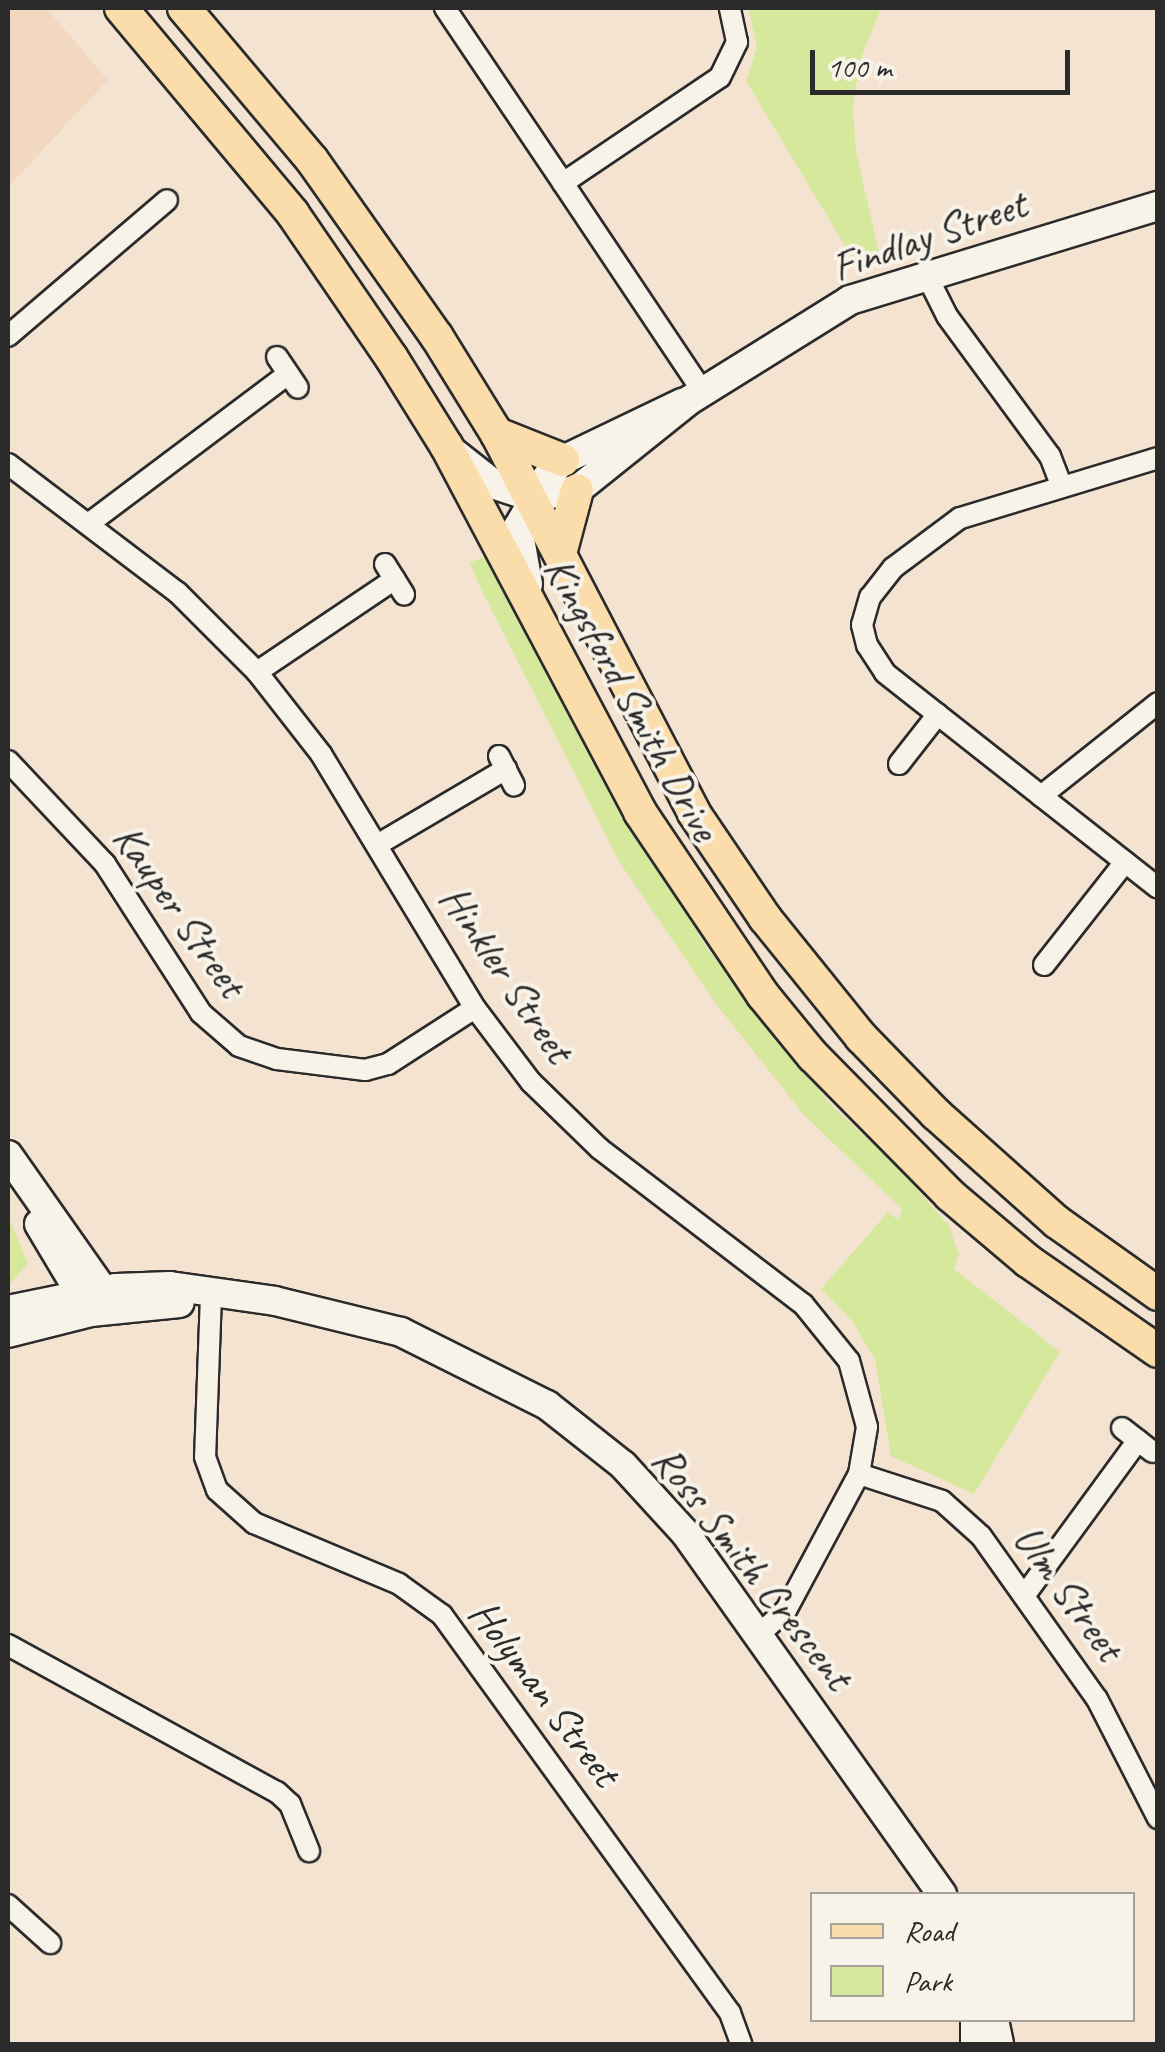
<!DOCTYPE html>
<html>
<head>
<meta charset="utf-8">
<style>
	body { margin:0 }
	#map { position:relative; width:1165px; height:2052px; overflow:hidden; background:#f4e3d1; font-family:Caveat,sans-serif }
	div>[style] { position:absolute }
	[style*='--x'] { left:calc(var(--x)*1px); top:calc(var(--y)*1px); width:calc(var(--w)*1px); rotate:calc(var(--a)*1deg) }
	.built>* { inset:0; background:#f2d8c1 }
	.green>* { inset:0; background:#d5e89c }
	.roads { filter:drop-shadow(2px 0 #2b2b2b) drop-shadow(-2px 0 #2b2b2b) drop-shadow(0 2px #2b2b2b) drop-shadow(0 -2px #2b2b2b) }
	.street>* { height:20px; margin:-10px; padding:0 10px; transform-origin:10px; border-radius:10px; background:#f7f3e8 }
	.secondary>* { height:28px; margin:-14px; padding:0 14px; transform-origin:14px; border-radius:14px; background:#f7f3e8 }
	.primary>* { height:32px; margin:-16px; padding:0 16px; transform-origin:16px; border-radius:16px; background:#fbddab }
	span { translate:-50% -50%; white-space:nowrap; text-align:center; line-height:1.15; -webkit-text-stroke:8px #f7f3e8; paint-order:stroke }
	.street-label { font-size:42px; color:#2b2b2b }
	.frame { position:absolute; inset:0; border:10px solid #2b2b2b; pointer-events:none }
	.legend { position:absolute; left:810px; top:1892px; width:325px; height:130px; box-sizing:border-box; background:#f7f3e8; border:2px solid #a5a39c; margin:0; padding:12px 18px; list-style:none; font-size:30px; color:#2b2b2b }
	.legend li { display:flex; align-items:center; gap:20px; height:50px }
	.legend b { width:50px; border:2px solid #a5a39c }
	.scale { position:absolute; left:810px; top:50px; width:260px; height:45px; box-sizing:border-box; border:5px solid #2b2b2b; border-top:0; padding-left:12px; font-size:30px; line-height:35px; white-space:nowrap; color:#2b2b2b; -webkit-text-stroke:8px #f7f3e8; paint-order:stroke }
</style>
</head>
<body>
<div id="map">
	<div class="built">
		<i style="clip-path:polygon(8px 8px,46px 8px,108px 80px,8px 187px)"></i>
	</div>
	<div class="green">
		<i style="clip-path:polygon(748px 8px,881px 8px,859px 63px,853px 108px,856px 152px,880px 257px,857px 266px,746px 81px,757px 47px)"></i>
		<i style="clip-path:polygon(487px 555px,599px 769px,707px 948px,831px 1105px,897px 1166px,949px 1226px,959px 1255px,954px 1269px,1060px 1352px,974px 1494px,891px 1456px,875px 1360px,853px 1322px,821px 1289px,888px 1212px,898px 1220px,902px 1209px,805px 1116px,716px 1004px,620px 863px,481px 589px,470px 563px)"></i>
		<i style="clip-path:polygon(8px 1216px,28px 1264px,8px 1286px)"></i>
	</div>
	<div class="roads">
		<div class="street">
			<i style="--x:445;--y:8;--w:211;--a:56"></i>
			<i style="--x:563;--y:183;--w:189;--a:-34"></i>
			<i style="--x:720;--y:77;--w:39;--a:-64"></i>
			<i style="--x:737;--y:42;--w:35;--a:-102"></i>
			<i style="--x:563;--y:183;--w:250;--a:56.2"></i>
			<i style="--x:925;--y:272;--w:49;--a:63.4"></i>
			<i style="--x:947;--y:316;--w:174;--a:53.7"></i>
			<i style="--x:1050;--y:456;--w:31;--a:69"></i>
			<i style="--x:8;--y:336;--w:209;--a:-40.5"></i>
			<i style="--x:277;--y:357;--w:37;--a:56"></i>
			<i style="--x:1158;--y:458;--w:207;--a:163.1"></i>
			<i style="--x:960;--y:518;--w:84;--a:143.3"></i>
			<i style="--x:893;--y:568;--w:37;--a:128"></i>
			<i style="--x:870;--y:597;--w:29;--a:106"></i>
			<i style="--x:862;--y:625;--w:21;--a:76"></i>
			<i style="--x:867;--y:645;--w:33;--a:57"></i>
			<i style="--x:885;--y:673;--w:347;--a:38.2"></i>
			<i style="--x:8;--y:464;--w:213;--a:37.2"></i>
			<i style="--x:178;--y:593;--w:112;--a:45"></i>
			<i style="--x:257;--y:672;--w:104;--a:52"></i>
			<i style="--x:321;--y:754;--w:297;--a:58.8"></i>
			<i style="--x:475;--y:1008;--w:93;--a:52.9"></i>
			<i style="--x:531;--y:1082;--w:96;--a:44.2"></i>
			<i style="--x:600;--y:1149;--w:255;--a:37.4"></i>
			<i style="--x:803;--y:1304;--w:73;--a:51.1"></i>
			<i style="--x:849;--y:1361;--w:68;--a:74.7"></i>
			<i style="--x:867;--y:1427;--w:48;--a:99.7"></i>
			<i style="--x:859;--y:1474;--w:154;--a:118.2"></i>
			<i style="--x:786;--y:1610;--w:36;--a:138"></i>
			<i style="--x:91;--y:522;--w:246;--a:-36.9"></i>
			<i style="--x:385;--y:564;--w:36;--a:58"></i>
			<i style="--x:257;--y:672;--w:166;--a:-34"></i>
			<i style="--x:499;--y:756;--w:33;--a:63"></i>
			<i style="--x:8;--y:761;--w:141;--a:46.7"></i>
			<i style="--x:105;--y:864;--w:177;--a:57.2"></i>
			<i style="--x:201;--y:1013;--w:50;--a:41"></i>
			<i style="--x:239;--y:1046;--w:40;--a:18.9"></i>
			<i style="--x:277;--y:1059;--w:89;--a:7.1"></i>
			<i style="--x:365;--y:1070;--w:24;--a:-15"></i>
			<i style="--x:388;--y:1064;--w:103;--a:-32.8"></i>
			<i style="--x:899;--y:764;--w:63;--a:-52"></i>
			<i style="--x:1041;--y:796;--w:149;--a:-38.5"></i>
			<i style="--x:377;--y:845;--w:150;--a:-30.5"></i>
			<i style="--x:1044;--y:965;--w:131;--a:-51.8"></i>
			<i style="--x:211;--y:1295;--w:162;--a:92.1"></i>
			<i style="--x:205;--y:1457;--w:35;--a:70"></i>
			<i style="--x:217;--y:1490;--w:50;--a:41.7"></i>
			<i style="--x:254;--y:1523;--w:157;--a:22.8"></i>
			<i style="--x:399;--y:1584;--w:53;--a:35.8"></i>
			<i style="--x:442;--y:1615;--w:491;--a:54.1"></i>
			<i style="--x:730;--y:2013;--w:33;--a:70"></i>
			<i style="--x:1122;--y:1428;--w:39;--a:38"></i>
			<i style="--x:859;--y:1474;--w:87;--a:18"></i>
			<i style="--x:942;--y:1501;--w:52;--a:41.9"></i>
			<i style="--x:981;--y:1536;--w:200;--a:54.6"></i>
			<i style="--x:1097;--y:1699;--w:134;--a:62.9"></i>
			<i style="--x:1024;--y:1596;--w:193;--a:-53.8"></i>
			<i style="--x:8;--y:1645;--w:307;--a:28.7"></i>
			<i style="--x:277;--y:1792;--w:18;--a:43"></i>
			<i style="--x:290;--y:1804;--w:51;--a:68"></i>
			<i style="--x:8;--y:1905;--w:57;--a:42.1"></i>
		</div>
		<div class="secondary">
			<i style="--x:453;--y:452;--w:53;--a:38.2"></i>
			<i style="--x:495;--y:485;--w:38;--a:18"></i>
			<i style="--x:531;--y:497;--w:47;--a:-8.7"></i>
			<i style="--x:577;--y:490;--w:142;--a:-38.7"></i>
			<i style="--x:688;--y:401;--w:191;--a:-31.9"></i>
			<i style="--x:850;--y:300;--w:322;--a:-17"></i>
			<i style="--x:528;--y:584;--w:58;--a:-100"></i>
			<i style="--x:518;--y:527;--w:58;--a:-59.9"></i>
			<i style="--x:547;--y:477;--w:23;--a:-47"></i>
			<i style="--x:563;--y:460;--w:132;--a:-25.6"></i>
			<i style="--x:8;--y:1155;--w:181;--a:54.9"></i>
			<i style="--x:39;--y:1224;--w:98;--a:59.2"></i>
			<i style="--x:8;--y:1310;--w:110;--a:-11.5"></i>
			<i style="--x:116;--y:1288;--w:54;--a:-2.1"></i>
			<i style="--x:170;--y:1286;--w:106;--a:8.1"></i>
			<i style="--x:275;--y:1301;--w:130;--a:13.8"></i>
			<i style="--x:401;--y:1332;--w:163;--a:26.6"></i>
			<i style="--x:547;--y:1405;--w:97;--a:38.3"></i>
			<i style="--x:623;--y:1465;--w:93;--a:47.6"></i>
			<i style="--x:686;--y:1534;--w:442;--a:54.6"></i>
			<i style="--x:8;--y:1333;--w:86;--a:-14.2"></i>
			<i style="--x:91;--y:1312;--w:89;--a:-5.8"></i>
			<i style="--x:975;--y:2020;--w:24;--a:90"></i>
			<i style="--x:994;--y:2020;--w:25;--a:78"></i>
		</div>
		<div class="primary">
			<i style="--x:121;--y:8;--w:268;--a:50.1"></i>
			<i style="--x:293;--y:214;--w:173;--a:55.6"></i>
			<i style="--x:391;--y:357;--w:106;--a:58.1"></i>
			<i style="--x:447;--y:447;--w:413;--a:62.1"></i>
			<i style="--x:640;--y:812;--w:220;--a:56.1"></i>
			<i style="--x:763;--y:995;--w:79;--a:50.7"></i>
			<i style="--x:813;--y:1056;--w:195;--a:45.4"></i>
			<i style="--x:950;--y:1195;--w:102;--a:40.2"></i>
			<i style="--x:1028;--y:1261;--w:158;--a:34.7"></i>
			<i style="--x:184;--y:8;--w:199;--a:49.9"></i>
			<i style="--x:312;--y:160;--w:217;--a:54.8"></i>
			<i style="--x:437;--y:337;--w:114;--a:58.3"></i>
			<i style="--x:497;--y:434;--w:427;--a:62.5"></i>
			<i style="--x:694;--y:813;--w:127;--a:55.9"></i>
			<i style="--x:765;--y:918;--w:153;--a:51.1"></i>
			<i style="--x:861;--y:1037;--w:107;--a:45.8"></i>
			<i style="--x:936;--y:1114;--w:162;--a:41.8"></i>
			<i style="--x:1057;--y:1222;--w:124;--a:35.5"></i>
			<i style="--x:497;--y:434;--w:71;--a:21.5"></i>
			<i style="--x:560;--y:554;--w:66;--a:-75.1"></i>
		</div>
	</div>
	<div class="street-label">
		<span style="left:929px;top:236px;rotate:-19deg">Findlay Street</span>
		<span style="left:631px;top:699px;rotate:61deg">Kingsford Smith Drive</span>
		<span style="left:179px;top:911px;rotate:55deg">Kauper Street</span>
		<span style="left:506px;top:974px;rotate:56deg">Hinkler Street</span>
		<span style="left:752px;top:1568px;rotate:52deg">Ross Smith Crescent</span>
		<span style="left:1068px;top:1593px;rotate:54deg">Ulm Street</span>
		<span style="left:544px;top:1693px;rotate:53deg">Holyman Street</span>
	</div>
	<div class="frame"></div>
	<ul class="legend">
	<li><b style="height:12px;background:#fbddab"></b>Road</li>
	<li><b style="height:28px;background:#d5e89c"></b>Park</li>
	</ul>
	<div class="scale">100 m</div>
</div>
</body>
</html>
